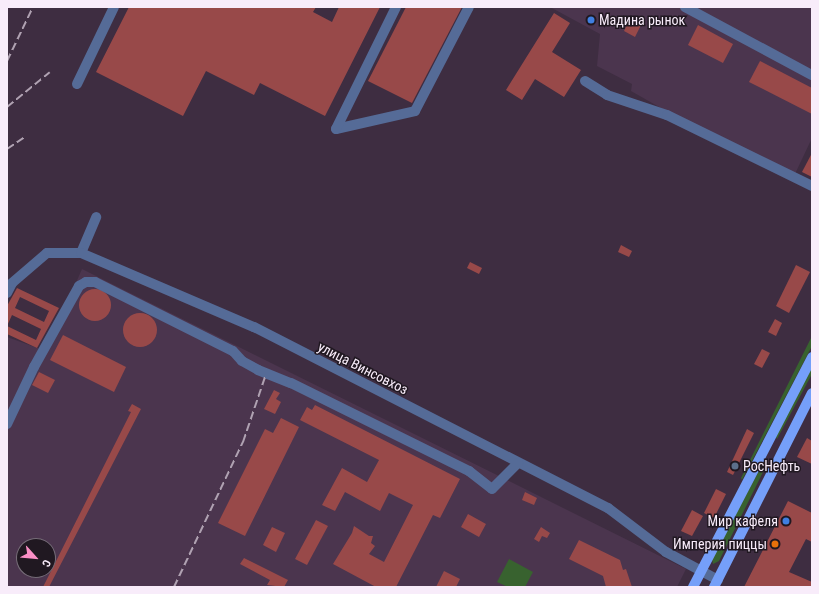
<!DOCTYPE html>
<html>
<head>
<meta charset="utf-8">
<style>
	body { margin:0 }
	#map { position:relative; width:819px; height:594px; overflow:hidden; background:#3e2d41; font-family:"Roboto Condensed",sans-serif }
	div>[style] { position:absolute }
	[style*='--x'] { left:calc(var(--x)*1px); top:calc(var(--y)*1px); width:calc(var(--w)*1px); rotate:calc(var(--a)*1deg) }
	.built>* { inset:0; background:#4b354e }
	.green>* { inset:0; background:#38622f }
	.building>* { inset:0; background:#984949 }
	.round { border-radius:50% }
	.minor>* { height:10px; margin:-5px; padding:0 5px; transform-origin:5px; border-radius:5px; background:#556b97 }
	.major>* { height:10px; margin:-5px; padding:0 5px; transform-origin:5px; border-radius:5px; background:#759ff9 }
	.rail>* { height:2px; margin-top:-1px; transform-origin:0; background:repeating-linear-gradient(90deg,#b0a2b2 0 8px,transparent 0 12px) }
	.dots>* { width:11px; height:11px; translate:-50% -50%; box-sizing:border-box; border:2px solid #201821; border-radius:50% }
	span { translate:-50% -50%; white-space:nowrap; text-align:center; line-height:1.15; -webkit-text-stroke:3px #201821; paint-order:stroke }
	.poi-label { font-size:14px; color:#f8ecfa }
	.left { translate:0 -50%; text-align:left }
	.right { translate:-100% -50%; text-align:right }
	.street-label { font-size:14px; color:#f8ecfa }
	.frame { position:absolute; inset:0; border:8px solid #f8ecfa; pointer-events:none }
	.north { position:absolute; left:16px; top:538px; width:40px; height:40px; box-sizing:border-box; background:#201821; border:1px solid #766d78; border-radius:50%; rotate:117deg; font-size:11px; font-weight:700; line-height:16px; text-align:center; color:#f8ecfa }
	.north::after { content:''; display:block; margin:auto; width:14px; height:18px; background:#fb8fc6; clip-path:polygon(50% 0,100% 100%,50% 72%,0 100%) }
</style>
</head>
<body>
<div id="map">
	<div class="built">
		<i style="clip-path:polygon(550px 7px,812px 7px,812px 138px,794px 176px,698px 129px,631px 91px,632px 84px,597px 66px,600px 34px)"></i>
		<i style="clip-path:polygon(evenodd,82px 269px,686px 569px,677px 587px,7px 587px,7px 337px,46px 351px,82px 269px,24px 546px,48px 546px,48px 570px,24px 570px,24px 546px)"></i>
	</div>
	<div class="green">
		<i style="clip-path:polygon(812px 336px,812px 346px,742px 480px,741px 478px)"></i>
		<i style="clip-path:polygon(812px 366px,812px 374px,777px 439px,776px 437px)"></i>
		<i style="clip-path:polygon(761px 467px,765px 468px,719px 561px,713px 564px,712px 559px)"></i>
		<i style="clip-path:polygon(509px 559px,533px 572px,525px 587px,508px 587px,497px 582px)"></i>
	</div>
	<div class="building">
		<i style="clip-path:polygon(129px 7px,316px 7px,313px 12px,332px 22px,339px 7px,380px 7px,325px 116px,260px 83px,254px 95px,206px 71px,183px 116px,96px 72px)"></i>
		<i style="clip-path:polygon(406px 7px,462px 7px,412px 103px,368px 81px)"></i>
		<i style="clip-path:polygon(554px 13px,570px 23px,552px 52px,581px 70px,564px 97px,535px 79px,522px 100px,506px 90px)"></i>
		<i style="clip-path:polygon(631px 17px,642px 23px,635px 37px,624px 31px)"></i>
		<i style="clip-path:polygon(698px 25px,733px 44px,723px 63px,688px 45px)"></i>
		<i style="clip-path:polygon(760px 61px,812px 88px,812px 114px,749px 82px)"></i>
		<i style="clip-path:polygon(812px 153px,812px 177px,802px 172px)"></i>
		<i style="clip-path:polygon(621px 245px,632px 251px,629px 257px,618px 252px)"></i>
		<i style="clip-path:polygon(470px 262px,482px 268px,479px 274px,467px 268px)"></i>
		<i style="clip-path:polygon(796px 265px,810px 272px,789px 313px,776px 306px)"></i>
		<i style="clip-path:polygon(evenodd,17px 288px,59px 308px,37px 348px,7px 334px,7px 326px,36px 340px,41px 329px,12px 315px,7px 326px,7px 306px,17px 288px,20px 297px,49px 311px,44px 322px,15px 308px,20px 297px)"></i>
		<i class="round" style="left:79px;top:289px;width:32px;height:32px"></i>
		<i class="round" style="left:123px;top:313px;width:34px;height:34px"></i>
		<i style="clip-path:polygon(775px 319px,782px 323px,776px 336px,768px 332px)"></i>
		<i style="clip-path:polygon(63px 335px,126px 367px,114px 392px,50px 360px)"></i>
		<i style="clip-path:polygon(762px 349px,770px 353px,762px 368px,754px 364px)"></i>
		<i style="clip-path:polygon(39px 372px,55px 380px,48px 393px,32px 385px)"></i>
		<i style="clip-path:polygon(274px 390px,280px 393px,276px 399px,281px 402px,275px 414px,264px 409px)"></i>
		<i style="clip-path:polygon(132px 404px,141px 409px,49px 587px,43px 587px,131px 412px,128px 411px)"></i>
		<i style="clip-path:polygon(315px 405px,460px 479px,440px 518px,433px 515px,396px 587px,376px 587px,333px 564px,352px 533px,354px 526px,369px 536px,373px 536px,371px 543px,375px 546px,369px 554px,384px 562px,413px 505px,389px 493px,380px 511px,345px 492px,335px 511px,322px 505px,342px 468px,367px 482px,379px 460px,300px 420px,307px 407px,312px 410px)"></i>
		<i style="clip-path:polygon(281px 418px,299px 427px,245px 536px,218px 523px,265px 429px,273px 433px)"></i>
		<i style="clip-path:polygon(747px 429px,754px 433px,733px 475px,727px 472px)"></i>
		<i style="clip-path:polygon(807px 438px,812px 441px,812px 464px,797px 457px)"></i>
		<i style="clip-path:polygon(716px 489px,726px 494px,714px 518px,704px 513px)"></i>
		<i style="clip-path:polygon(525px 492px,537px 498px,534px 505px,522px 500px)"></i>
		<i style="clip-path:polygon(788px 501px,812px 513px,812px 542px,806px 539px,789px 572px,812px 582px,812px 587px,744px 587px)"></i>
		<i style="clip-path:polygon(692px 510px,703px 516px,692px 536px,681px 531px)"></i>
		<i style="clip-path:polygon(468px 514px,486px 524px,479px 537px,461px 527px)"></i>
		<i style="clip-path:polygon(316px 520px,328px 526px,307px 565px,295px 559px)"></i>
		<i style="clip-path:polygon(272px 527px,285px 533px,276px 552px,263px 545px)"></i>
		<i style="clip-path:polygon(541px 527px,550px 533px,547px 538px,542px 536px,539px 542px,534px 539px)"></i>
		<i style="clip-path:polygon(579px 540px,620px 560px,623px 570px,626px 569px,632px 587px,606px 587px,603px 576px,569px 559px)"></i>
		<i style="clip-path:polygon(244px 558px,288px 580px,284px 587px,267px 585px,270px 580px,240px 564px)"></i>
		<i style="clip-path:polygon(444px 571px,460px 579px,456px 587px,436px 587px)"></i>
	</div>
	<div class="minor">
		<i style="--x:685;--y:7;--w:144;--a:28.2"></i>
		<i style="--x:585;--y:81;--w:26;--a:32"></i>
		<i style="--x:607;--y:95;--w:63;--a:18.4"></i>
		<i style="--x:667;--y:115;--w:161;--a:26.1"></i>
		<i style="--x:77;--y:84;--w:85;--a:-64.3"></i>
		<i style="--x:336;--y:129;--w:81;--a:-12.8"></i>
		<i style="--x:415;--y:111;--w:117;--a:-62.6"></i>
		<i style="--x:336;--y:129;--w:136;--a:-63.8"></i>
		<i style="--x:81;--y:253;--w:39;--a:-67"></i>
		<i style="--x:7;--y:293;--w:11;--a:-63"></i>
		<i style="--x:12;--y:283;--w:46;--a:-40.6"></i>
		<i style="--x:47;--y:253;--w:34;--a:0"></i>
		<i style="--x:81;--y:253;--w:188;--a:23.2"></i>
		<i style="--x:254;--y:327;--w:398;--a:27.1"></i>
		<i style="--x:608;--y:508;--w:73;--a:37.2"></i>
		<i style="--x:666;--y:552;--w:59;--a:28.3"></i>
		<i style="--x:7;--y:424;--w:63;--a:-64.7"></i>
		<i style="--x:34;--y:367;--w:93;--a:-60.9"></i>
		<i style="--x:79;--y:286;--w:8;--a:-30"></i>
		<i style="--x:86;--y:282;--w:9;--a:0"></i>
		<i style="--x:95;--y:282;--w:154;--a:26.6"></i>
		<i style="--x:233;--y:351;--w:13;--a:48"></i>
		<i style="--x:242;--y:361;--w:18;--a:29"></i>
		<i style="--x:258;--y:370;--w:35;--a:22"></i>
		<i style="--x:291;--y:383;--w:199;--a:26.3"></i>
		<i style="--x:469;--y:471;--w:29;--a:38"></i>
		<i style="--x:492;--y:489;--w:37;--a:-45"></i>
	</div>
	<div class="major">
		<i style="--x:693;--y:587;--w:259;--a:-62.6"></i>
		<i style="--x:714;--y:587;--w:217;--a:-63.2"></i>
	</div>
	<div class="rail">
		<i style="--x:7;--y:61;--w:60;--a:-64.3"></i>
		<i style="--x:7;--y:107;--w:55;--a:-39.1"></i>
		<i style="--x:7;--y:149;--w:23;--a:-34"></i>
		<i style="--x:174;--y:587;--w:161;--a:-64.6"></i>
		<i style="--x:243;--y:442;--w:69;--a:-71.3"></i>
	</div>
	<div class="dots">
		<i style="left:591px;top:20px;background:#3f7fe0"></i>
		<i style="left:735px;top:466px;background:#5c6f8a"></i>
		<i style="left:786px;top:521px;background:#3f7fe0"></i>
		<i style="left:775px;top:544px;background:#e8710a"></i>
	</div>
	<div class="poi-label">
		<span class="left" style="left:599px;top:20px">Мадина рынок</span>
		<span class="left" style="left:743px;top:466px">РосНефть</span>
		<span class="right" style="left:778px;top:521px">Мир кафеля</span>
		<span class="right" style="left:767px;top:544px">Империя пиццы</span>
	</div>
	<div class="street-label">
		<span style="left:363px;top:368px;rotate:27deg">улица Винсовхоз</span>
	</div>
	<div class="frame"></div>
	<div class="north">С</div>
</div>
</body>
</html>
